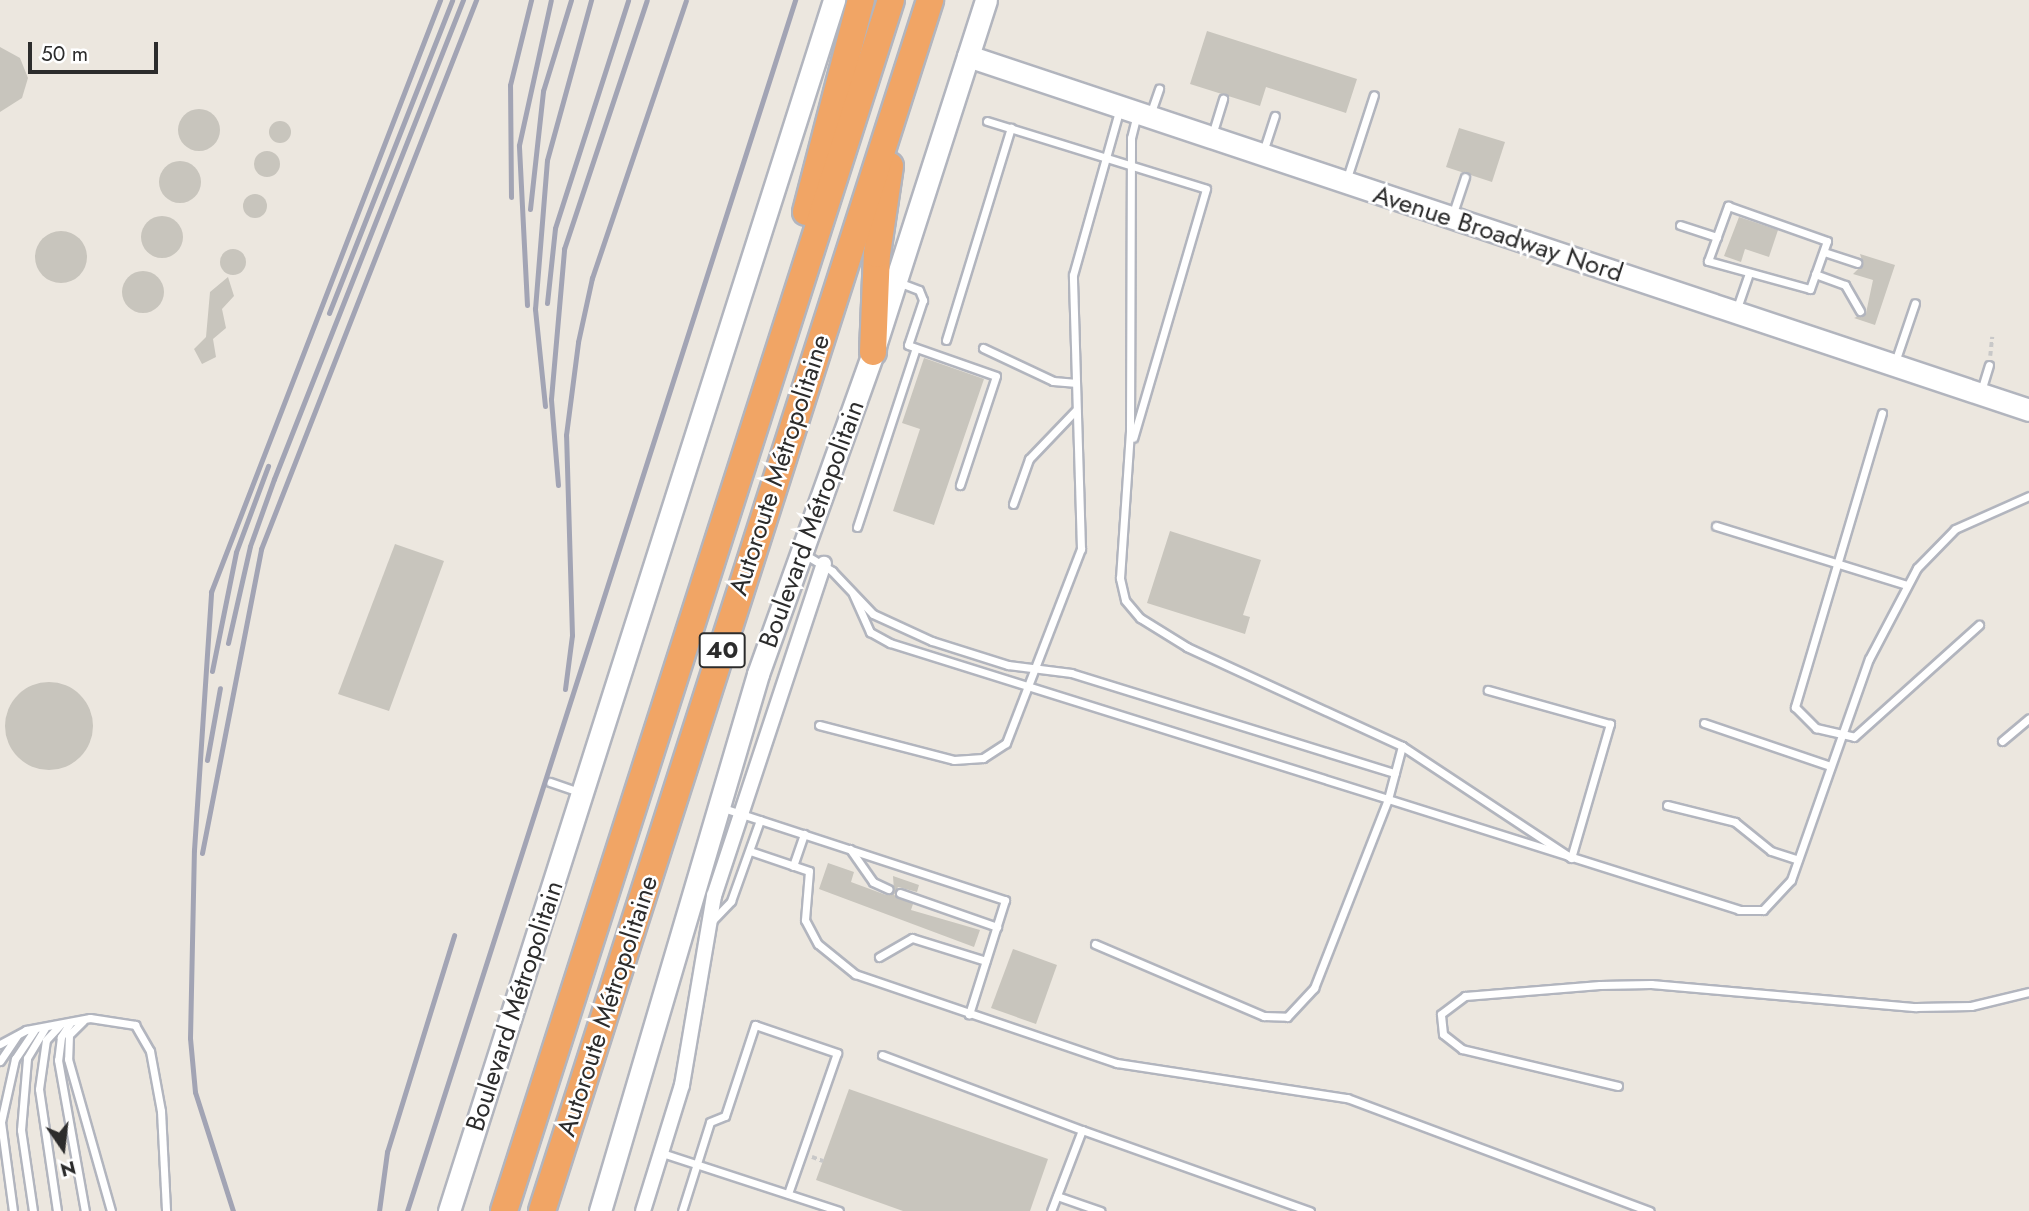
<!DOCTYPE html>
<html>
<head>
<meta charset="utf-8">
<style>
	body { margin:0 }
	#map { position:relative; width:2029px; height:1211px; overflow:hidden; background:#ece7df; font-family:Jost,sans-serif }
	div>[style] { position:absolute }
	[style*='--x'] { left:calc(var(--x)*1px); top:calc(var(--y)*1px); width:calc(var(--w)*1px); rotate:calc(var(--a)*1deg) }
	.building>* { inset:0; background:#c8c5bd }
	.round { border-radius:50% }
	.path>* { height:3.5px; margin-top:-1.75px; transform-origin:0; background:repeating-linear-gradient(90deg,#c8c8c8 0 5px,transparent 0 8.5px) }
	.roads { filter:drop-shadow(2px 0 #b2b5be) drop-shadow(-2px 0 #b2b5be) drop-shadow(0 2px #b2b5be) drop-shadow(0 -2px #b2b5be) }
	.lane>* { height:7px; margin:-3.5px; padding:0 3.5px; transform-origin:3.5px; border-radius:3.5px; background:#fff }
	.street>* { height:14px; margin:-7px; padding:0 7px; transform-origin:7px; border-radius:7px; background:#fff }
	.secondary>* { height:21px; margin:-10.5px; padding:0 10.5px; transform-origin:10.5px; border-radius:10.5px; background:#fff }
	.highway>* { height:26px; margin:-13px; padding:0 13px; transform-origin:13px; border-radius:13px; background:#f1a565 }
	.rail>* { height:5px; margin:-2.5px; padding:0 2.5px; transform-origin:2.5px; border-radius:2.5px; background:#a2a4b4 }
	span { translate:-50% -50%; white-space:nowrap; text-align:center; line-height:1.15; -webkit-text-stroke:5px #fff; paint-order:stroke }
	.shield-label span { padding:2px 5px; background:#fff; border:2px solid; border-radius:5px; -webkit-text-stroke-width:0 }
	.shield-label { font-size:24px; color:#2c2c2c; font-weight:700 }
	.street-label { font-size:26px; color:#2c2c2c }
	.north { position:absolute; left:28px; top:1113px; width:70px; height:70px; -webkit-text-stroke:5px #fff; paint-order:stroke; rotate:166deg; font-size:19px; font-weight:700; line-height:28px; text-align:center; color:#2c2c2c }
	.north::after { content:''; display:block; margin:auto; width:24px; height:32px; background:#2c2c2c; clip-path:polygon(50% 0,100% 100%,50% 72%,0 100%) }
	.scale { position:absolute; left:28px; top:42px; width:130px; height:32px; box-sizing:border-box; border:4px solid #2c2c2c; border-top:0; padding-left:9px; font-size:21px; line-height:24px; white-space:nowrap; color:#2c2c2c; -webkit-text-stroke:5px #fff; paint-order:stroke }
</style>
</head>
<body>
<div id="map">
	<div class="building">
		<i style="clip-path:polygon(1207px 31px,1357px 79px,1346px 113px,1266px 87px,1260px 106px,1190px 84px)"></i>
		<i style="clip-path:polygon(0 47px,20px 58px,28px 78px,22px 98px,0 112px)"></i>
		<i class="round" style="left:178px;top:109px;width:42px;height:42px"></i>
		<i class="round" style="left:269px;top:121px;width:22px;height:22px"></i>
		<i style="clip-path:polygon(1459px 128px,1505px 142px,1492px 182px,1446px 167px)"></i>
		<i class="round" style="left:254px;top:151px;width:26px;height:26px"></i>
		<i class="round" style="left:159px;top:161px;width:42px;height:42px"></i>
		<i class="round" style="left:243px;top:194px;width:24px;height:24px"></i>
		<i class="round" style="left:141px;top:216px;width:42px;height:42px"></i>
		<i style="clip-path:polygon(1739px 217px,1778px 230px,1769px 257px,1745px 249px,1741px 262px,1724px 256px)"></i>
		<i class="round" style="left:35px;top:231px;width:52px;height:52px"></i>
		<i class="round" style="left:220px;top:249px;width:26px;height:26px"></i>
		<i style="clip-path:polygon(1860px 254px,1895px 265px,1875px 325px,1854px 318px,1866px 313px,1873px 280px,1853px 274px,1863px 264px)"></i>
		<i class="round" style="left:122px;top:271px;width:42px;height:42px"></i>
		<i style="clip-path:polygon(228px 277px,234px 296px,222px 309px,226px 328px,213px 339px,216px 357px,202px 364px,194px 349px,206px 337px,210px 292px)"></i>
		<i style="clip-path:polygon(924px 358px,984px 379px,934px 525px,893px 511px,920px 429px,902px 423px)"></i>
		<i style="clip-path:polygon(1170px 531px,1261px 560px,1243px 615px,1250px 617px,1245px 634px,1147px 603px)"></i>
		<i style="clip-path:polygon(395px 544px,444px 561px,389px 711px,338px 694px)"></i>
		<i class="round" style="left:5px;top:682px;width:88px;height:88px"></i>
		<i style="clip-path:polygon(828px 863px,854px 872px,851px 882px,886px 895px,894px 891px,893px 876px,919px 885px,917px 892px,898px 887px,894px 895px,913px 904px,911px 910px,980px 930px,974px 947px,819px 889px)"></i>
		<i style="clip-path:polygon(1013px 949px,1057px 965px,1036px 1024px,991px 1008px)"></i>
		<i style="clip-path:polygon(849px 1089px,1048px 1159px,1030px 1211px,903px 1211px,816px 1180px)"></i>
	</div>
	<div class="path">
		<i style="--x:1990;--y:356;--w:19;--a:-84"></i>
		<i style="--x:812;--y:1157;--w:12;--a:20"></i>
	</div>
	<div class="roads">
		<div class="lane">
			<i style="--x:1150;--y:115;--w:28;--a:-71"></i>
			<i style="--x:987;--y:121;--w:229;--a:17.2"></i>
			<i style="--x:1206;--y:189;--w:259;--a:106.3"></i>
			<i style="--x:1212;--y:135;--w:38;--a:-73"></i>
			<i style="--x:1263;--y:152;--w:38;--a:-72"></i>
			<i style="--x:1346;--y:181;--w:90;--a:-72"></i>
			<i style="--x:1728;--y:206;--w:105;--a:19.5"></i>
			<i style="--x:1827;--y:241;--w:51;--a:109.5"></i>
			<i style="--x:1810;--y:289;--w:106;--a:-164.6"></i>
			<i style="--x:1708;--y:261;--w:59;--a:-70"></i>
			<i style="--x:1452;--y:216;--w:41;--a:-71.6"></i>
			<i style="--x:1680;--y:225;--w:39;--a:18"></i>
			<i style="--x:1824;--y:252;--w:35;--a:18"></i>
			<i style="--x:1815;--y:274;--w:32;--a:20"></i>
			<i style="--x:1845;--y:285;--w:30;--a:60"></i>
			<i style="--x:898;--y:282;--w:22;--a:21"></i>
			<i style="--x:919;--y:290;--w:11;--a:68"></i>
			<i style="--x:923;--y:300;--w:47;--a:108.4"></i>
			<i style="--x:908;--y:345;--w:93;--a:19.4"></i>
			<i style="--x:996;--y:376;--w:115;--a:108.3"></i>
			<i style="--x:1737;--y:308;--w:34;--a:-71"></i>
			<i style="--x:946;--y:340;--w:222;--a:-73"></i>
			<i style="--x:983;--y:348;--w:77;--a:25.2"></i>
			<i style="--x:1053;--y:381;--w:21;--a:5"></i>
			<i style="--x:1895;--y:362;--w:62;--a:-71.3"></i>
			<i style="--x:1981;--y:391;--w:27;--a:-73"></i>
			<i style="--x:1882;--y:413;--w:307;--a:106.5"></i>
			<i style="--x:1795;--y:707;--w:30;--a:45"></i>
			<i style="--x:1816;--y:728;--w:39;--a:13"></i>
			<i style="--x:1854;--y:737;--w:168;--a:-41.9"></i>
			<i style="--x:1013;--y:504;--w:48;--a:-70.4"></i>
			<i style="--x:1029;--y:459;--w:68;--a:-46.2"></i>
			<i style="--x:1716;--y:526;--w:200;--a:17.2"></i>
			<i style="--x:857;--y:527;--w:188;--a:-71.8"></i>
			<i style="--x:804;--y:554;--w:33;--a:31"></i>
			<i style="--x:832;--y:571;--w:59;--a:46.4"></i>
			<i style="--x:873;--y:614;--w:65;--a:24.6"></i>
			<i style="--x:932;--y:641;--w:80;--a:17.5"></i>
			<i style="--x:1008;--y:665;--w:64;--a:7.2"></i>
			<i style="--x:1071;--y:673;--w:339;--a:17.2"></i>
			<i style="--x:853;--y:594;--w:42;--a:65.9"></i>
			<i style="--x:870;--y:632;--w:23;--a:29"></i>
			<i style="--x:890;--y:643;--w:522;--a:17.39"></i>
			<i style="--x:1388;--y:799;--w:55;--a:-75.2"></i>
			<i style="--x:1402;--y:746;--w:237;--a:-155.3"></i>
			<i style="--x:1187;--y:647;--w:55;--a:-148.3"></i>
			<i style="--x:1140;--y:618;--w:23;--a:-130"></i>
			<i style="--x:1125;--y:600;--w:23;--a:-103"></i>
			<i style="--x:1120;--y:578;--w:147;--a:-86.1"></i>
			<i style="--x:1130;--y:431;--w:293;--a:-89.8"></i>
			<i style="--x:1131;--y:138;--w:25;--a:-76"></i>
			<i style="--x:1704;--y:723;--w:133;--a:18.8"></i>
			<i style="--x:819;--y:725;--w:139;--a:14.5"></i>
			<i style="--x:954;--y:760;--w:29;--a:-4"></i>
			<i style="--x:983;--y:758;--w:27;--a:-33"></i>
			<i style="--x:1006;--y:743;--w:208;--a:-68.9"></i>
			<i style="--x:1081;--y:549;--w:274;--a:-91.7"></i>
			<i style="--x:1073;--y:275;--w:173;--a:-74.3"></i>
			<i style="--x:2002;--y:741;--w:35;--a:-40"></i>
			<i style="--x:1402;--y:746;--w:203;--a:33.5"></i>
			<i style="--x:1571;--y:858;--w:140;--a:-73.8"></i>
			<i style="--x:1610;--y:724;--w:127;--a:-164.4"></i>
			<i style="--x:550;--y:782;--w:31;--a:19"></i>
			<i style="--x:1667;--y:805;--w:70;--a:14"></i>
			<i style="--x:1735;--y:822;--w:46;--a:38.9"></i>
			<i style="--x:1771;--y:851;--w:28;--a:18"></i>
			<i style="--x:720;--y:807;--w:300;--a:18.1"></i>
			<i style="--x:1005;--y:900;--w:120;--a:107.5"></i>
			<i style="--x:850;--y:849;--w:40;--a:55.1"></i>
			<i style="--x:873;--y:882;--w:17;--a:25"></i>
			<i style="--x:750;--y:851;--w:62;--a:18.7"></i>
			<i style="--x:809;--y:871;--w:49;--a:94.7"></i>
			<i style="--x:805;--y:920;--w:27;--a:62"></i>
			<i style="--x:818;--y:944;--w:48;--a:39"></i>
			<i style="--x:855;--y:974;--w:277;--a:18.8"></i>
			<i style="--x:1117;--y:1063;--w:233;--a:8.7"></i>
			<i style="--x:1347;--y:1098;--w:323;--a:20.5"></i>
			<i style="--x:793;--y:866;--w:34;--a:-71"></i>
			<i style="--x:900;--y:893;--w:103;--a:19.3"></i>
			<i style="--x:711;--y:922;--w:29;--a:-46"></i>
			<i style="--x:731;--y:901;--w:86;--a:-70.3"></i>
			<i style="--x:1095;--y:944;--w:184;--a:23.1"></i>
			<i style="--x:1264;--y:1016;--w:23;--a:2"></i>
			<i style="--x:1287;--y:1017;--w:40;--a:-47"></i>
			<i style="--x:1314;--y:988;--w:203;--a:-68.6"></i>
			<i style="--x:1388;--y:799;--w:368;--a:17.5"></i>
			<i style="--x:1739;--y:910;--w:24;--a:0"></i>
			<i style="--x:1763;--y:910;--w:41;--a:-47"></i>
			<i style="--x:1791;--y:880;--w:234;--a:-70.6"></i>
			<i style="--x:1869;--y:659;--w:103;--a:-62.2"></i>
			<i style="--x:1917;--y:568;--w:54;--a:-45.7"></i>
			<i style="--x:1955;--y:529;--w:81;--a:-24"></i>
			<i style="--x:879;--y:957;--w:38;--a:-30"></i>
			<i style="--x:912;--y:938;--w:77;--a:17.3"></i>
			<i style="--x:83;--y:1021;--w:20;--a:135"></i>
			<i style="--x:69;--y:1035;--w:24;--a:92"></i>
			<i style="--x:68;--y:1059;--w:158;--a:74.2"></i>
			<i style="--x:70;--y:1023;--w:17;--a:123"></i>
			<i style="--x:61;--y:1037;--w:23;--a:97"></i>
			<i style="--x:58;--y:1060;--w:153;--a:79.9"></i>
			<i style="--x:0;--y:1044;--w:30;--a:-28"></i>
			<i style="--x:26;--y:1030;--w:65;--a:-10.6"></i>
			<i style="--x:90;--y:1018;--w:46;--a:8.8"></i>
			<i style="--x:135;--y:1025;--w:30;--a:60"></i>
			<i style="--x:150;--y:1051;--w:61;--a:79.6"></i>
			<i style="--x:161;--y:1111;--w:100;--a:87.1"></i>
			<i style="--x:882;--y:1055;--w:214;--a:20.6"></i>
			<i style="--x:1082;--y:1130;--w:87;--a:110.9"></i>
			<i style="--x:0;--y:1061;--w:30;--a:-56"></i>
			<i style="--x:1618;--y:1086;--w:160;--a:-166.7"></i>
			<i style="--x:1462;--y:1049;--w:24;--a:-142"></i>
			<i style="--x:1443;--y:1034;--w:20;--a:-96"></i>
			<i style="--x:1441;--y:1014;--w:30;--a:-37"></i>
			<i style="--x:1465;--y:996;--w:135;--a:-4.7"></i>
			<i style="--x:1600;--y:985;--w:51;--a:-1.1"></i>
			<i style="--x:1651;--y:984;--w:266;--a:5"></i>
			<i style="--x:1916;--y:1007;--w:55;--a:-1"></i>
			<i style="--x:1971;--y:1006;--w:60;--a:-13.6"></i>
			<i style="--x:1082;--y:1130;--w:242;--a:19.6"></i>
			<i style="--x:662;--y:1153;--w:186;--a:18.1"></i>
			<i style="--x:1057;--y:1196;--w:46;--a:19.2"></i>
			<i style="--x:13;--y:1211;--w:90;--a:-97.7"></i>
			<i style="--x:1;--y:1122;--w:65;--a:-77.5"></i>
			<i style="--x:15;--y:1059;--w:34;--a:-56"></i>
			<i style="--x:33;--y:1211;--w:82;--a:-98.4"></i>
			<i style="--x:21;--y:1130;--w:72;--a:-85.2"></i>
			<i style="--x:27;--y:1058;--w:35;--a:-59"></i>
			<i style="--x:57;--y:1211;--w:123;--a:-98.4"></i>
			<i style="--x:39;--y:1089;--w:49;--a:-81.9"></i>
			<i style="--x:46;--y:1040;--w:21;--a:-47"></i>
			<i style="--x:682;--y:1211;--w:93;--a:-72.5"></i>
			<i style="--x:710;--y:1122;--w:16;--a:-22"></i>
			<i style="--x:725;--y:1116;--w:96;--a:-71.8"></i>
			<i style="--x:755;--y:1025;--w:87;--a:18.9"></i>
			<i style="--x:837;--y:1053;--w:149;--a:109.2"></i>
		</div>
		<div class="street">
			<i style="--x:643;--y:1211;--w:132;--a:-72.8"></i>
			<i style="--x:682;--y:1085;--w:192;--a:-80.4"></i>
			<i style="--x:714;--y:896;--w:350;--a:-71.7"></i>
		</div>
		<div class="secondary">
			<i style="--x:968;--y:56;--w:1118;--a:18.45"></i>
			<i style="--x:449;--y:1211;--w:1271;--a:-72.36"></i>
			<i style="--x:600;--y:1211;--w:560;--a:-73.6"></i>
			<i style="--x:758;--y:674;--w:342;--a:-70.3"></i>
			<i style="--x:873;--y:352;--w:370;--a:-72.2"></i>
		</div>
		<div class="highway">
			<i style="--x:806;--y:212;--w:219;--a:-75.5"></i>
			<i style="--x:873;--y:352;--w:98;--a:-87.7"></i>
			<i style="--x:877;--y:254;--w:89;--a:-81.6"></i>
			<i style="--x:504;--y:1211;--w:1271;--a:-72.28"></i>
			<i style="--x:542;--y:1211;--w:1272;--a:-72.23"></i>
		</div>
	</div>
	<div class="rail">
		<i style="--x:511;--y:197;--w:112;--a:-90.5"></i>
		<i style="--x:510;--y:85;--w:88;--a:-76.1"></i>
		<i style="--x:530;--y:209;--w:119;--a:-83.7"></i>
		<i style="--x:543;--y:91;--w:95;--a:-72.9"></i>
		<i style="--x:547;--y:303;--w:75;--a:-83.9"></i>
		<i style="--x:555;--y:228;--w:239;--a:-72.2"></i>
		<i style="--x:527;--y:305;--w:160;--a:-92.9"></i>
		<i style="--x:519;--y:145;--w:148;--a:-77.6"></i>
		<i style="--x:329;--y:313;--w:336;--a:-68.5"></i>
		<i style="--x:545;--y:406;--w:98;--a:-95.9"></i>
		<i style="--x:535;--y:309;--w:149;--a:-85.4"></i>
		<i style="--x:547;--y:160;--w:166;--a:-74.6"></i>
		<i style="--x:558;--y:485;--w:86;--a:-94.7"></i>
		<i style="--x:551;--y:399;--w:151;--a:-85"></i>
		<i style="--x:564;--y:249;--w:262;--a:-71.6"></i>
		<i style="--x:228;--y:643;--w:99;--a:-77.2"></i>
		<i style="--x:250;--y:546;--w:71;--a:-70.3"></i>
		<i style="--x:274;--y:479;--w:515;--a:-68.47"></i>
		<i style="--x:212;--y:671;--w:121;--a:-78.6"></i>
		<i style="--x:236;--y:552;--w:92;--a:-69.6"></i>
		<i style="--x:565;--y:689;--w:54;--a:-82.6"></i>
		<i style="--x:572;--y:635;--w:200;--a:-91.7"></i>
		<i style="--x:566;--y:435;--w:94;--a:-82.6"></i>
		<i style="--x:578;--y:342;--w:66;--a:-77.7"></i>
		<i style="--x:592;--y:278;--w:293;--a:-71.3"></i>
		<i style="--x:207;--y:760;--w:73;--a:-79.8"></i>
		<i style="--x:202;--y:853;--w:310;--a:-79"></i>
		<i style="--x:261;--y:549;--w:590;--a:-68.61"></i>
		<i style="--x:233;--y:1211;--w:125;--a:-107.7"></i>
		<i style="--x:195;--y:1092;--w:54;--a:-95.3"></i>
		<i style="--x:190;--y:1038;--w:188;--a:-88.8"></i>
		<i style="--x:194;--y:850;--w:259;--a:-86.2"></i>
		<i style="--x:211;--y:592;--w:635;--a:-68.85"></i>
		<i style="--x:379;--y:1211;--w:60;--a:-82.3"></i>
		<i style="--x:387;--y:1152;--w:227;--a:-72.8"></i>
		<i style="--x:407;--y:1211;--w:1272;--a:-72.23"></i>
	</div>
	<div class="shield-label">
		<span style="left:722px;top:650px">40</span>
	</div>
	<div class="street-label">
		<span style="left:1498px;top:234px;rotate:18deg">Avenue Broadway Nord</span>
		<span style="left:780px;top:465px;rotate:-72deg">Autoroute Métropolitaine</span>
		<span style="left:812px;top:524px;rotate:-70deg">Boulevard Métropolitain</span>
		<span style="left:515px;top:1006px;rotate:-72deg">Boulevard Métropolitain</span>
		<span style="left:608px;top:1006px;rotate:-72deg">Autoroute Métropolitaine</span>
	</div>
	<div class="north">N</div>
	<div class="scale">50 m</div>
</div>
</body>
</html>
